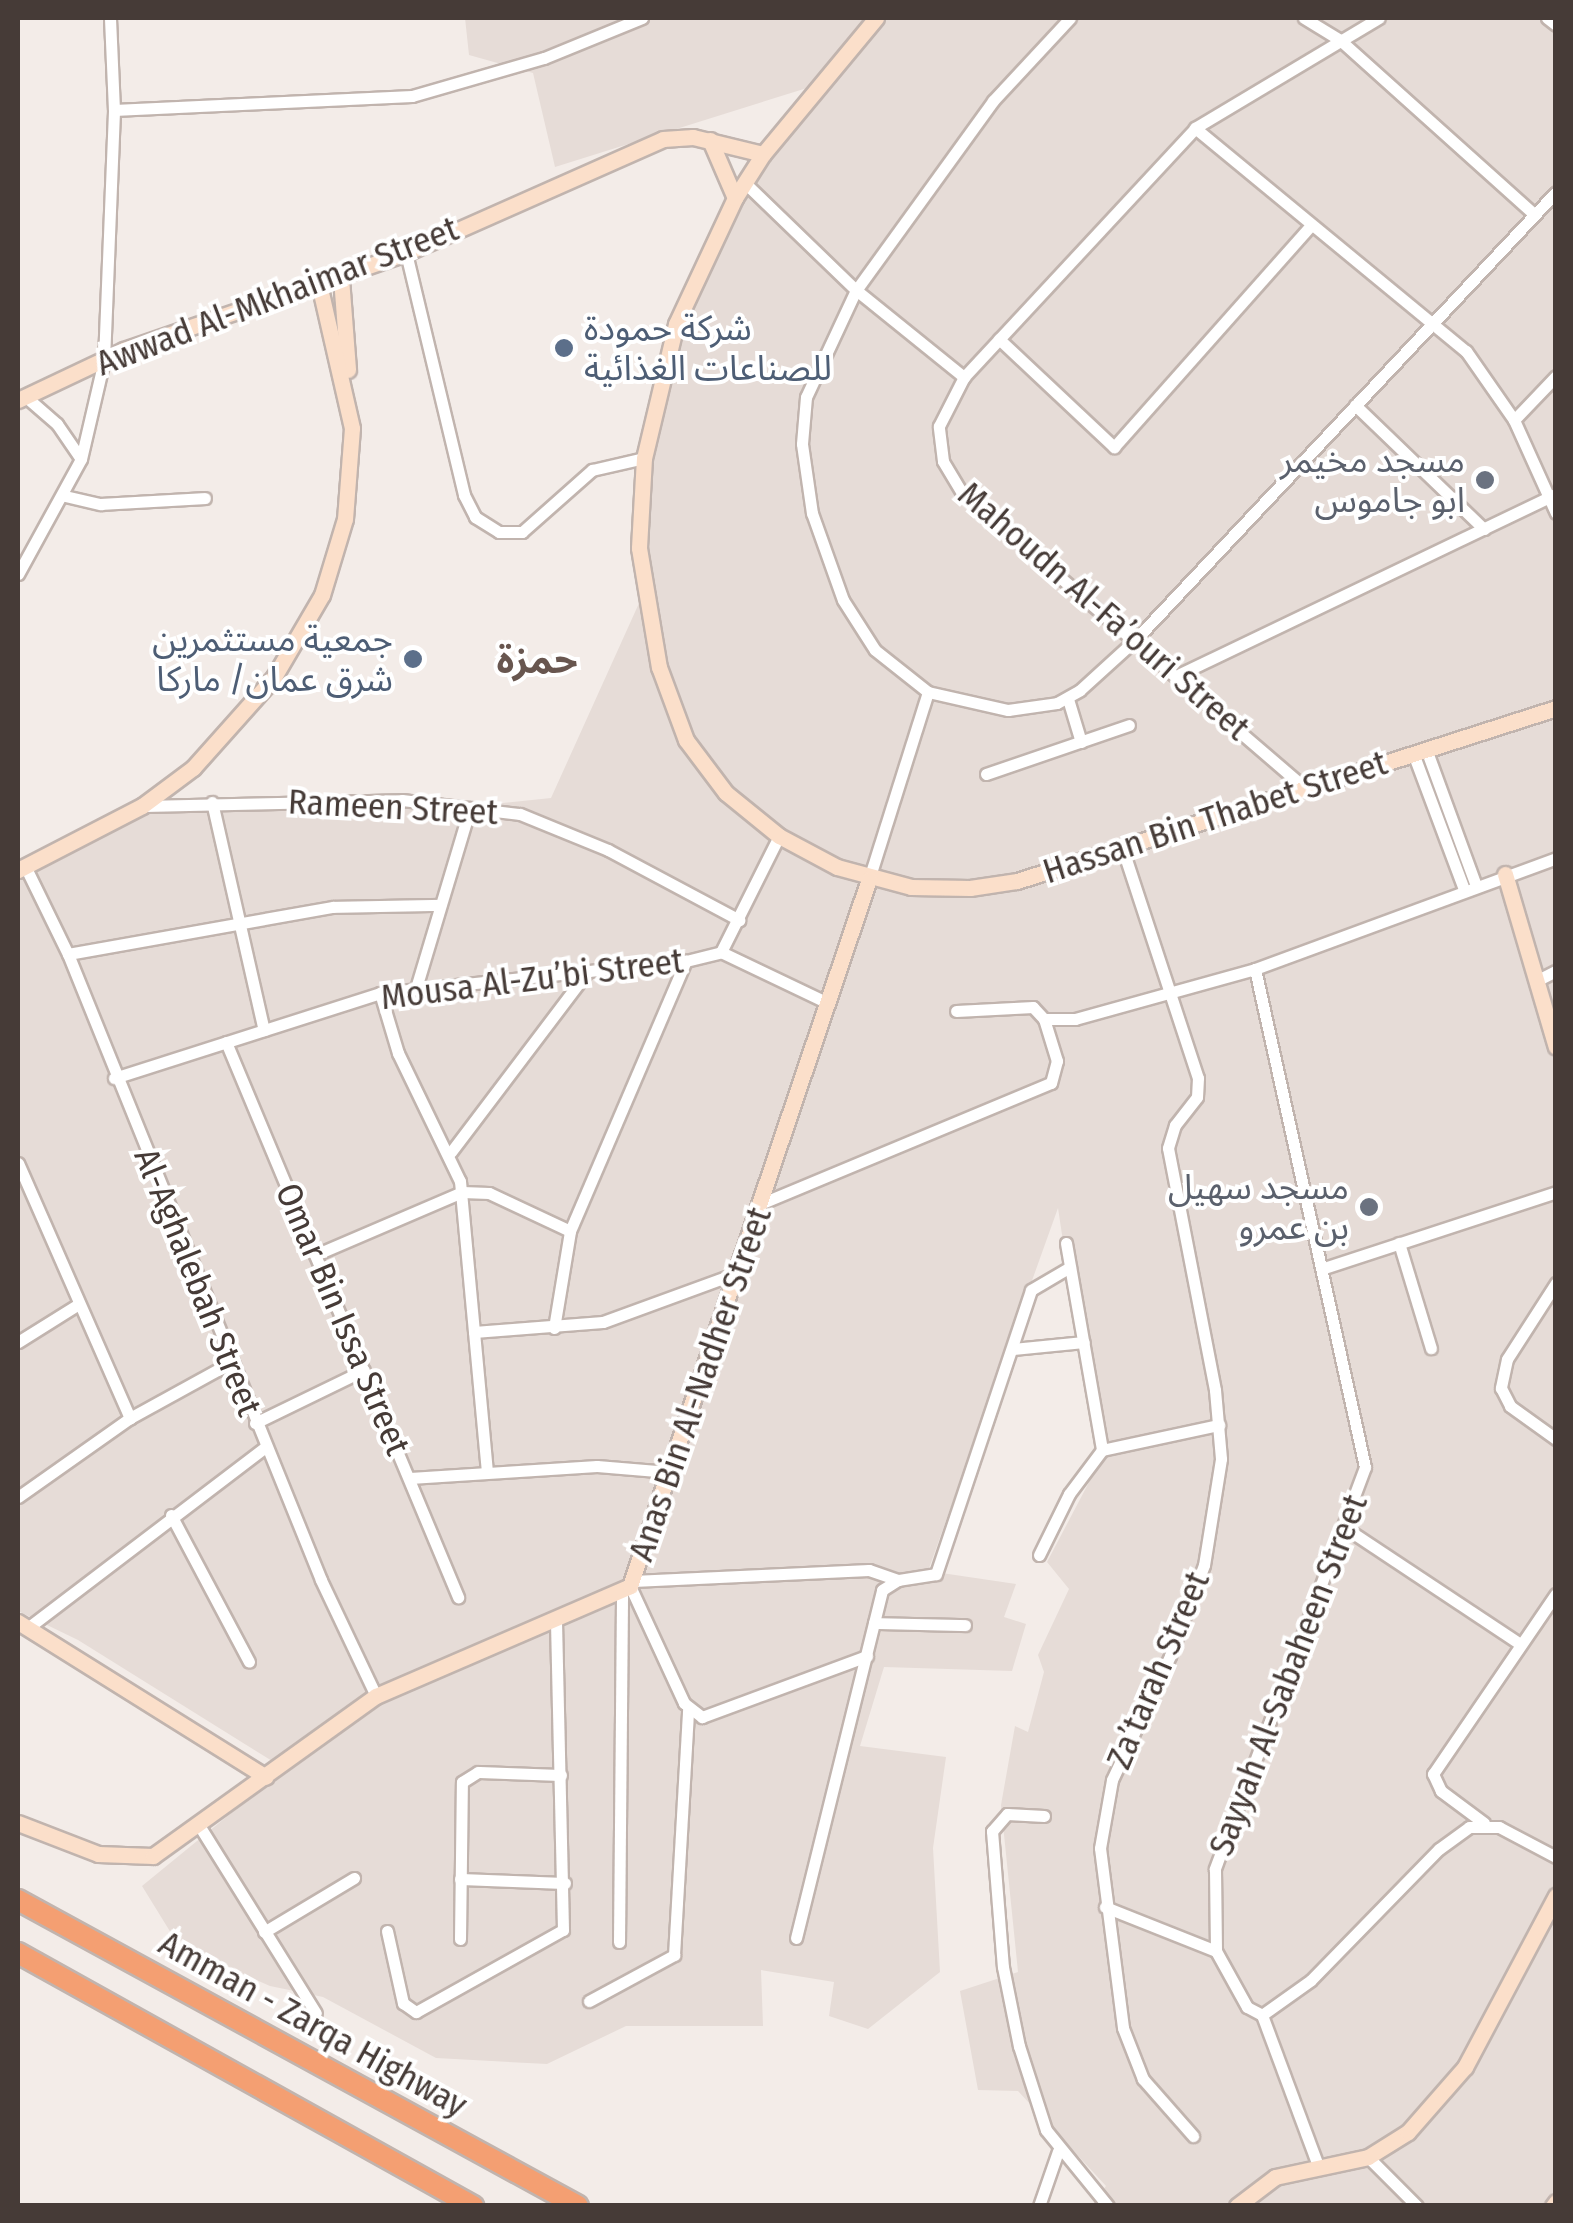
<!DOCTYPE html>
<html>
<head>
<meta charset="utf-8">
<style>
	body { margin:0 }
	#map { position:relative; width:1573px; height:2223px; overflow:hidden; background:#f3ece8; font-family:"Fira Sans Condensed","Noto Sans Arabic",sans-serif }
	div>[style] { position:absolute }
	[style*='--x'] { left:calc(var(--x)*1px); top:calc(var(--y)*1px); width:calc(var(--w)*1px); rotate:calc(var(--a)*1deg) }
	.residential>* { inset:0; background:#e6dcd7 }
	.roads { filter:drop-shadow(2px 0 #c1b4ae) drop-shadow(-2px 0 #c1b4ae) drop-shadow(0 2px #c1b4ae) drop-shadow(0 -2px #c1b4ae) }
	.street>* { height:11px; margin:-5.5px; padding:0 5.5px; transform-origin:5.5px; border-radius:5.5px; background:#fff }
	.secondary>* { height:15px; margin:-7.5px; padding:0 7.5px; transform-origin:7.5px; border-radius:7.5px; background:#fbdfca }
	.highway>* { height:20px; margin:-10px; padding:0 10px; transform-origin:10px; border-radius:10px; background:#f49f72 }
	.dots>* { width:28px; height:28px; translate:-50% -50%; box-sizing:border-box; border:5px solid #fff; border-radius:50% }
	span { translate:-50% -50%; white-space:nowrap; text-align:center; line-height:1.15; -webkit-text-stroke:8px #fff; paint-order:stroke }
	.street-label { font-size:35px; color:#463b37 }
	.service-label { font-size:35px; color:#4e5e75 }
	.left { translate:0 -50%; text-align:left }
	.right { translate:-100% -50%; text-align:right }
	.worship-label { font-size:35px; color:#5b616d }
	.neighbourhood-label { font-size:38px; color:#68564f; font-weight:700 }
	.frame { position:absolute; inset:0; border:20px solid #463b37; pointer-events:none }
</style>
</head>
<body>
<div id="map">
	<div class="residential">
		<i style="clip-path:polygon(465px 18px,1555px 18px,1555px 2205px,1092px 2205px,1106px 2186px,1018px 2091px,978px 2090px,960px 1991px,1018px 1972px,1001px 1805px,1015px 1726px,1028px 1732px,1044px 1672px,1038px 1655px,1069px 1589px,1047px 1562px,1097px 1467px,1058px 1208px,928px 1571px,1016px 1584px,1004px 1617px,1026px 1624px,1012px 1671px,884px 1667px,860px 1746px,946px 1757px,933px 1848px,940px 1972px,868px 2029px,829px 2016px,834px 1982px,761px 1970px,763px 2026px,626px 2026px,547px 2064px,436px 2058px,323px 1997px,270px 1986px,179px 1946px,142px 1886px,285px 1769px,78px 1640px,18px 1611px,18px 875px,175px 798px,493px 804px,551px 798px,640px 601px,656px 394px,726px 227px,807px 88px,555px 167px,533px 73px,469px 55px)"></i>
	</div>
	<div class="roads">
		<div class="street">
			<i style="--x:1070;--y:18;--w:113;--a:132.9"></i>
			<i style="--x:993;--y:101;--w:233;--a:125.9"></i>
			<i style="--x:856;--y:290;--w:118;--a:115"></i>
			<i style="--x:806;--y:397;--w:47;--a:94.9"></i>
			<i style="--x:802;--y:444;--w:70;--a:81.8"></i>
			<i style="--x:812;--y:513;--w:92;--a:70.4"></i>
			<i style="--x:843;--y:600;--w:59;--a:57.4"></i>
			<i style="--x:875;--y:650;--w:68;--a:38.4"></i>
			<i style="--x:928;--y:692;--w:82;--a:12.7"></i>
			<i style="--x:1008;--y:710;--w:49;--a:-8.1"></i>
			<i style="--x:1057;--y:703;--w:26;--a:-29"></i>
			<i style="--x:1080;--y:690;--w:76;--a:-42.3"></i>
			<i style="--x:1136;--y:639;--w:613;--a:-46.78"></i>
			<i style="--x:1304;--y:18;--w:42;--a:31.4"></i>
			<i style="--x:1340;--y:40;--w:261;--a:41.9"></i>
			<i style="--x:1547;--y:18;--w:11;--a:38"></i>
			<i style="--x:114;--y:110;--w:298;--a:-2.7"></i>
			<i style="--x:412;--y:96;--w:137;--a:-16.1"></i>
			<i style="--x:544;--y:58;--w:106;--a:-22.2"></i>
			<i style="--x:1195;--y:128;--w:351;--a:39.5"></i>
			<i style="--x:1466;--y:351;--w:84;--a:55.2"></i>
			<i style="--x:1514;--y:420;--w:102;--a:65.7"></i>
			<i style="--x:744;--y:182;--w:156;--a:44"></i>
			<i style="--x:856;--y:290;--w:139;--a:38.9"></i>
			<i style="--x:406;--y:253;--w:249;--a:76.5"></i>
			<i style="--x:464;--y:495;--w:25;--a:63"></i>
			<i style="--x:475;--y:517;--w:28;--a:32"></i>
			<i style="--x:499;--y:532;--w:23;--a:0"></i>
			<i style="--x:522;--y:532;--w:94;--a:-41.5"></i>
			<i style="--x:592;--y:470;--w:53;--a:-13"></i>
			<i style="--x:999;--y:339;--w:158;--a:43.2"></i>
			<i style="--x:1114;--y:447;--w:297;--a:-48.4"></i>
			<i style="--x:26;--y:397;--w:41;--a:41.1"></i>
			<i style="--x:57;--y:424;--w:42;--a:55.6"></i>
			<i style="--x:1355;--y:405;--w:179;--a:43.9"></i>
			<i style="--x:1514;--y:420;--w:61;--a:-46.3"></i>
			<i style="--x:65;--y:496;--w:37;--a:13"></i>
			<i style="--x:101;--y:504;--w:104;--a:-3.3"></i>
			<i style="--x:18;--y:574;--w:131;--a:-61.3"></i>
			<i style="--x:81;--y:459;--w:102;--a:-76.9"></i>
			<i style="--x:104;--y:360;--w:250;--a:-87.7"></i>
			<i style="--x:114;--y:110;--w:92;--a:-92.5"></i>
			<i style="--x:1180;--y:674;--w:416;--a:-25.6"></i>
			<i style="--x:1068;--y:699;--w:45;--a:73.2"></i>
			<i style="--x:1426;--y:749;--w:143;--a:69.9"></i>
			<i style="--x:1413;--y:753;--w:143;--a:69.5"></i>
			<i style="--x:986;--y:774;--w:151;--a:-18.9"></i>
			<i style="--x:1305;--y:788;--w:452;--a:-139.3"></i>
			<i style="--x:962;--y:493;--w:37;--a:-121"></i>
			<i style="--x:943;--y:461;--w:35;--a:-97"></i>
			<i style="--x:939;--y:426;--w:55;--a:-63"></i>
			<i style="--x:964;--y:377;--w:340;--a:-47.1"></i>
			<i style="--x:1195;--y:128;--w:214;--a:-30.9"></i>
			<i style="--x:212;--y:802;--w:234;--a:77.2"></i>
			<i style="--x:144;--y:806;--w:258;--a:-1.3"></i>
			<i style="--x:402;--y:800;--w:119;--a:6.8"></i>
			<i style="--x:520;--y:814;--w:95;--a:22.2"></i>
			<i style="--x:608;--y:850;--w:149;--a:28.1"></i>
			<i style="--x:1122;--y:847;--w:243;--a:71.8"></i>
			<i style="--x:1198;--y:1078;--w:19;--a:93"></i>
			<i style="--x:1197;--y:1097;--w:36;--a:128"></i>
			<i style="--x:1175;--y:1125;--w:24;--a:107"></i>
			<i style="--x:1168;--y:1148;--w:247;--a:79"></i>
			<i style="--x:1215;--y:1390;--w:69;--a:85"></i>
			<i style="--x:1221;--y:1459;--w:107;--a:99.1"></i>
			<i style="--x:1204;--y:1565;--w:97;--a:110.5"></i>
			<i style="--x:1170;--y:1656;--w:137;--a:115.1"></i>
			<i style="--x:1112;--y:1780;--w:69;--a:100"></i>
			<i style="--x:1100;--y:1848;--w:181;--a:82.7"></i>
			<i style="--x:1123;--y:2028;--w:55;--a:68.6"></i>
			<i style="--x:1143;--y:2079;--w:76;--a:48.7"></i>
			<i style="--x:25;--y:866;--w:98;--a:64"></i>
			<i style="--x:68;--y:954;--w:675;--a:67.99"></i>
			<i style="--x:321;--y:1580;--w:128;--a:64.6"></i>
			<i style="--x:869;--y:879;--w:196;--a:-72.5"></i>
			<i style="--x:721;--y:952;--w:130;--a:-63.4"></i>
			<i style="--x:68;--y:954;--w:269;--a:-10.1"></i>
			<i style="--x:333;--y:907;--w:106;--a:-1.1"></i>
			<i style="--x:1255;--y:969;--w:510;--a:77.54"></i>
			<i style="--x:1365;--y:1467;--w:429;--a:110.5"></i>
			<i style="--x:1215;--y:1869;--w:82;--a:89.3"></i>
			<i style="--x:1216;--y:1951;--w:64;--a:61"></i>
			<i style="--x:1247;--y:2007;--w:17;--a:28"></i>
			<i style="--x:1536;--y:981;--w:22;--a:-27"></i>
			<i style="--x:416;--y:988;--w:188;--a:-73.3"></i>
			<i style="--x:380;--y:993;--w:63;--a:73.3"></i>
			<i style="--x:398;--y:1053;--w:142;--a:64.2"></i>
			<i style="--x:460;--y:1181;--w:292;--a:84.7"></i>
			<i style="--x:1044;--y:1019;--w:31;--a:0"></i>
			<i style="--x:1075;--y:1019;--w:187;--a:-15.5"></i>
			<i style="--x:1255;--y:969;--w:321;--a:-20.2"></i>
			<i style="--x:226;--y:1042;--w:602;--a:67.31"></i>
			<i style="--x:114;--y:1078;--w:279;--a:-17.7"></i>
			<i style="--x:380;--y:993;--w:308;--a:-6"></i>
			<i style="--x:686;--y:961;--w:36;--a:-14"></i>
			<i style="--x:721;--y:952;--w:119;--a:25.5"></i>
			<i style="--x:451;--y:1152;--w:227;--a:-52.9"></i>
			<i style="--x:18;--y:1163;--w:279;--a:66.3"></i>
			<i style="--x:760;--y:1204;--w:315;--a:-22.6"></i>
			<i style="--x:1051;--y:1083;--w:23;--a:-75"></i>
			<i style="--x:1057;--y:1061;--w:44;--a:-107.2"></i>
			<i style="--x:1044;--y:1019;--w:16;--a:-133"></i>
			<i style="--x:1033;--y:1007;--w:77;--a:177"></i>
			<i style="--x:1066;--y:1243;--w:210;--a:80.1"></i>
			<i style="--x:1399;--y:1243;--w:110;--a:73.1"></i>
			<i style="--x:315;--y:1255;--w:160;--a:-23.2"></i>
			<i style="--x:462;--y:1192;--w:27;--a:2"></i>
			<i style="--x:489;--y:1193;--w:89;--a:25.1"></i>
			<i style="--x:1324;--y:1268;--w:244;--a:-18.1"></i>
			<i style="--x:1556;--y:1283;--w:90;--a:122.8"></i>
			<i style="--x:1507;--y:1359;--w:30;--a:102"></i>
			<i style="--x:1501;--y:1388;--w:20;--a:63"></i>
			<i style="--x:1510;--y:1406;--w:57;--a:35.7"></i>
			<i style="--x:554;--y:1328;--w:98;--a:-80.6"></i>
			<i style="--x:570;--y:1231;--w:294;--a:-66.8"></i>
			<i style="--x:474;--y:1332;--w:129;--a:-4.4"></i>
			<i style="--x:603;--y:1322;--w:143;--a:-20.1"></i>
			<i style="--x:18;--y:1342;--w:70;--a:-32.1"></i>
			<i style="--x:1013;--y:1349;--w:71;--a:-5.6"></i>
			<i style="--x:255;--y:1423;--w:121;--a:-25.9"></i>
			<i style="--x:410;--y:1478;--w:187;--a:-3.7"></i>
			<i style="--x:597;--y:1466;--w:72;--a:4.8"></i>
			<i style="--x:18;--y:1497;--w:137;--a:-35.2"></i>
			<i style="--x:130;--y:1418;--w:114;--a:-28.8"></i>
			<i style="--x:171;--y:1515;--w:166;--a:62"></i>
			<i style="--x:1347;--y:1529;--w:208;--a:33.6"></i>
			<i style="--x:1039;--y:1555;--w:68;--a:-63.8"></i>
			<i style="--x:1069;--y:1494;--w:55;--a:-53.1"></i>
			<i style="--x:1102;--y:1450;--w:120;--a:-12.1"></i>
			<i style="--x:633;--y:1581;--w:236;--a:-2.7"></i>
			<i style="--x:869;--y:1570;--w:31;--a:19"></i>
			<i style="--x:630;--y:1586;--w:129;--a:65.2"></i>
			<i style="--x:684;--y:1703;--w:23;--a:38"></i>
			<i style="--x:702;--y:1717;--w:176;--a:-20.3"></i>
			<i style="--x:874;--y:1623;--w:91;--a:1.3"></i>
			<i style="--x:29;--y:1627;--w:297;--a:-37.3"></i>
			<i style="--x:1044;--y:1816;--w:37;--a:-177"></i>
			<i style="--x:1007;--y:1814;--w:23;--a:131"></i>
			<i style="--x:992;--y:1831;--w:136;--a:85.4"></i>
			<i style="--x:1003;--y:1967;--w:81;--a:78.6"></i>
			<i style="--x:1019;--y:2046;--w:88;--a:72.2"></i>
			<i style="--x:1046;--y:2130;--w:98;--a:50.8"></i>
			<i style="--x:1484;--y:1823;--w:54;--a:-143.3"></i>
			<i style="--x:1441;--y:1791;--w:19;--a:-115"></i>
			<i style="--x:1433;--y:1774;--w:218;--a:-55.7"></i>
			<i style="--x:200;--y:1827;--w:219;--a:58.1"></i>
			<i style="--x:460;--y:1879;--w:105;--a:2.2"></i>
			<i style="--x:1105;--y:1907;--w:119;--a:21.6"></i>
			<i style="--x:387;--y:1931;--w:74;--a:77.5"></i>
			<i style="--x:403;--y:2003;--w:16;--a:35"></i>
			<i style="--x:416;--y:2012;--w:168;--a:-29.2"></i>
			<i style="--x:563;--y:1930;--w:312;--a:-91.3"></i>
			<i style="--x:264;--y:1932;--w:105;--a:-31"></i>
			<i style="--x:796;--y:1938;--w:358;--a:-76.1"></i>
			<i style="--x:882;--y:1590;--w:19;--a:-32"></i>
			<i style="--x:898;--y:1580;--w:38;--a:-9"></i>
			<i style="--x:936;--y:1574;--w:299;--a:-71.5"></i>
			<i style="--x:1031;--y:1290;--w:45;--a:-30.5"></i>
			<i style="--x:460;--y:1939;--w:157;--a:-89.3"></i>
			<i style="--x:462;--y:1782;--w:19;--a:-32"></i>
			<i style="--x:478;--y:1772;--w:83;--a:2.1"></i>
			<i style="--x:619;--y:1942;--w:349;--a:-89.5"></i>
			<i style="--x:589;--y:2001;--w:97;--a:-28.4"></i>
			<i style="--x:674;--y:1955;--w:246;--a:-86.7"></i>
			<i style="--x:1262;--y:2015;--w:60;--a:-35.5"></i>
			<i style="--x:1311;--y:1980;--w:183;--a:-45.7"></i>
			<i style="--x:1439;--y:1849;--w:37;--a:-36"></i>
			<i style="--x:1469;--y:1827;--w:30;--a:0"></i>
			<i style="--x:1499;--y:1827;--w:64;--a:27.8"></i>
			<i style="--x:1262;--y:2015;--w:163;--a:69.6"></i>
			<i style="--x:1368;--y:2157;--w:69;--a:45"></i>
			<i style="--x:1039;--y:2206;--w:58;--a:-70.9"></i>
		</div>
		<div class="secondary">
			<i style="--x:876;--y:18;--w:177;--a:129.7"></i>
			<i style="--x:763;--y:154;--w:52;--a:122.5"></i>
			<i style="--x:735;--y:198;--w:139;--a:115.1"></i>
			<i style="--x:676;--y:324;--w:138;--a:103.4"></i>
			<i style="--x:644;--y:458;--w:90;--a:93.2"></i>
			<i style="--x:639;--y:548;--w:121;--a:80.5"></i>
			<i style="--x:659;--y:667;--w:78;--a:69.7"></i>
			<i style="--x:686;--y:740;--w:66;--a:53"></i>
			<i style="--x:726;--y:793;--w:68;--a:39.1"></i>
			<i style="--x:779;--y:836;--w:66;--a:28.1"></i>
			<i style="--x:837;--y:867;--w:77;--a:15.1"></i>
			<i style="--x:911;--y:887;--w:59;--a:1"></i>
			<i style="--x:970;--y:888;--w:48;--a:-8.5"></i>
			<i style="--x:1017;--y:881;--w:566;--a:-17.79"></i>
			<i style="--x:710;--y:140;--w:63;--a:66.7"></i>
			<i style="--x:341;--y:278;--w:92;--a:85.6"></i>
			<i style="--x:18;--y:400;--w:117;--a:-25.3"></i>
			<i style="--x:124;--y:350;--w:298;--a:-19"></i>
			<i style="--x:406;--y:253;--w:281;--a:-23.9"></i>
			<i style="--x:663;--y:139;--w:30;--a:-4"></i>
			<i style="--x:693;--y:137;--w:72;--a:13.7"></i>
			<i style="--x:18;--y:870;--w:140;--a:-27.3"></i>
			<i style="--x:142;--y:806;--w:64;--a:-36.7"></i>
			<i style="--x:193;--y:768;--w:122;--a:-48.3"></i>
			<i style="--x:274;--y:677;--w:95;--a:-59.7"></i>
			<i style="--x:322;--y:595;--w:79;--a:-73.2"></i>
			<i style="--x:345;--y:519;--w:91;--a:-85.6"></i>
			<i style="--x:352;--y:428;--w:148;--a:-102.9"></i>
			<i style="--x:1505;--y:874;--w:180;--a:73.6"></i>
			<i style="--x:18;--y:1622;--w:292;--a:32"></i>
			<i style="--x:18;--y:1823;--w:86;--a:21.2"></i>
			<i style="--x:98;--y:1854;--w:55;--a:2.1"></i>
			<i style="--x:153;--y:1856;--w:274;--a:-35.7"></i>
			<i style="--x:376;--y:1696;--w:277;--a:-23.4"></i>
			<i style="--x:630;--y:1586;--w:746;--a:-71.32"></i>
			<i style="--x:1237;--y:2206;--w:48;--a:-37.3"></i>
			<i style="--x:1275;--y:2177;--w:95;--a:-12.1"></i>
			<i style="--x:1368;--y:2157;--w:47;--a:-32"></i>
			<i style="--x:1408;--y:2132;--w:86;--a:-48.8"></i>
			<i style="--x:1465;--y:2067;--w:194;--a:-62"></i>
			<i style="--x:1553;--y:2206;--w:5;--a:-53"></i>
		</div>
		<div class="highway">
			<i style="--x:18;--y:1900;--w:638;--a:28.65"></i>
			<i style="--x:18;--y:1953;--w:521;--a:29.08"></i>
		</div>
	</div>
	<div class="dots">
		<i style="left:564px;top:348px;background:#5c6f8a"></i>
		<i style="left:1485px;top:480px;background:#6b7280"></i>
		<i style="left:413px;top:659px;background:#5c6f8a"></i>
		<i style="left:1369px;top:1207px;background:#6b7280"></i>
	</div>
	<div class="street-label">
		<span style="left:277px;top:296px;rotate:-21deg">Awwad Al-Mkhaimar Street</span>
		<span style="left:1104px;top:611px;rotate:41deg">Mahoudn Al-Fa’ouri Street</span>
		<span style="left:393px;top:807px;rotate:3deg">Rameen Street</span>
		<span style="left:1215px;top:817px;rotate:-18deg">Hassan Bin Thabet Street</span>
		<span style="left:532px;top:979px;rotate:-7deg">Mousa Al-Zu’bi Street</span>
		<span style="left:198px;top:1282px;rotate:68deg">Al-Aghalebah Street</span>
		<span style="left:343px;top:1319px;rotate:67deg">Omar Bin Issa Street</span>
		<span style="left:700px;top:1384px;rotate:-71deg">Anas Bin Al-Nadher Street</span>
		<span style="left:1158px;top:1670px;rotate:-67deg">Za’tarah Street</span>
		<span style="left:1288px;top:1675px;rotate:-69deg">Sayyah Al-Sabaheen Street</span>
		<span style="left:313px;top:2024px;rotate:29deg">Amman - Zarqa Highway</span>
	</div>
	<div class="service-label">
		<span class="left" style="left:584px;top:348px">شركة حمودة<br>للصناعات الغذائية</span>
		<span class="right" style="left:393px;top:659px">جمعية مستثمرين<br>شرق عمان/ ماركا</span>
	</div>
	<div class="worship-label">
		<span class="right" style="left:1465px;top:480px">مسجد مخيمر<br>ابو جاموس</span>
		<span class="right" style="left:1349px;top:1207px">مسجد سهيل<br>بن عمرو</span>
	</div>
	<div class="neighbourhood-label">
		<span style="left:537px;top:661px">حمزة</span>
	</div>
	<div class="frame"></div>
</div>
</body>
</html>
